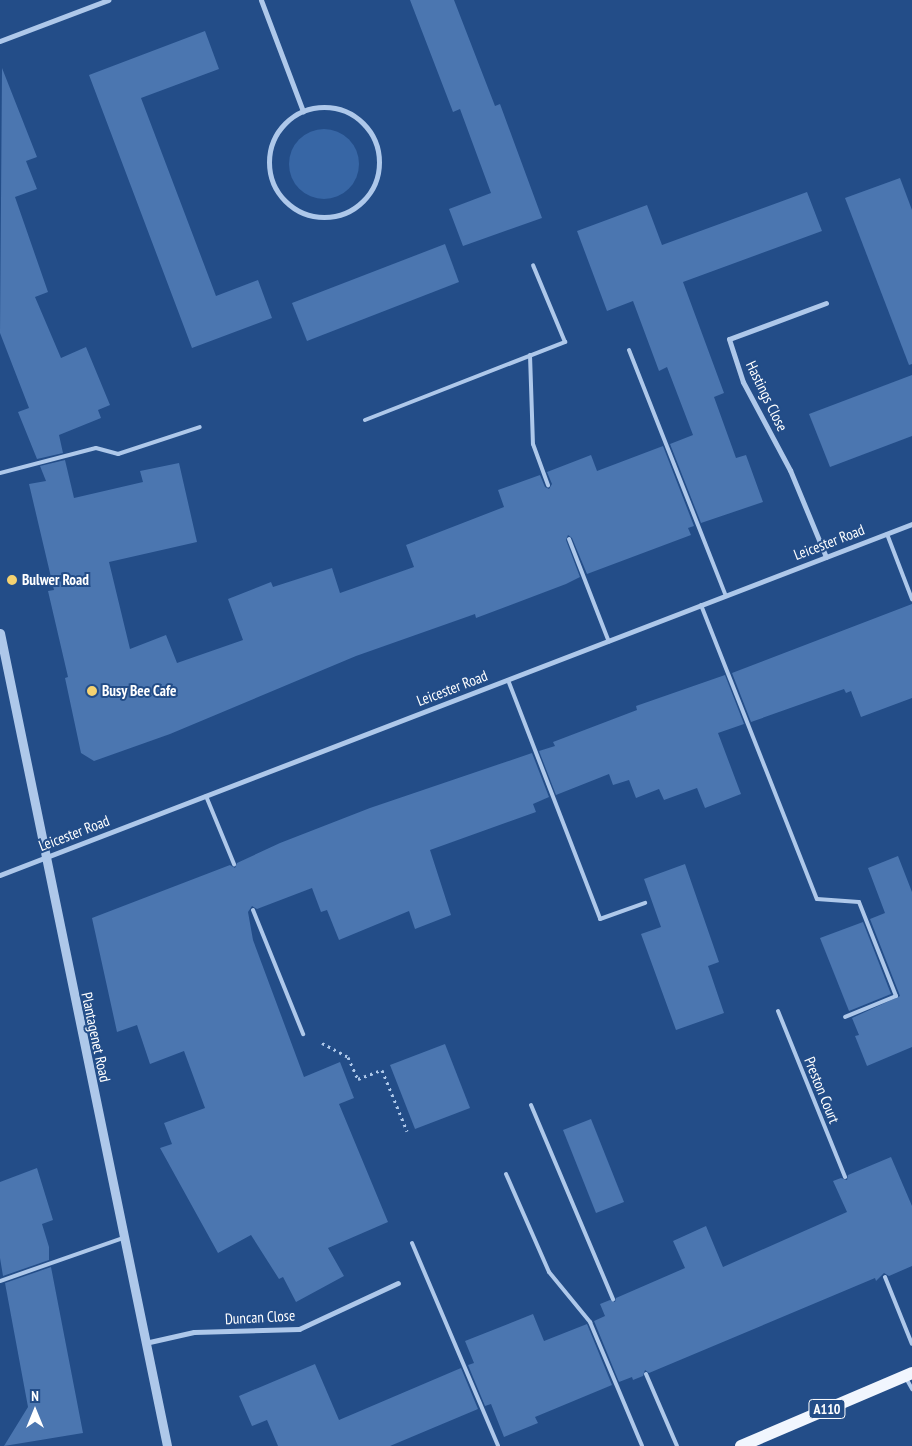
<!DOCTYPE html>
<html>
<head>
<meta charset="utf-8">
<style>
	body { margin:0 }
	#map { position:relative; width:912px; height:1446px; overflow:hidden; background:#234d88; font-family:"PT Sans Narrow",sans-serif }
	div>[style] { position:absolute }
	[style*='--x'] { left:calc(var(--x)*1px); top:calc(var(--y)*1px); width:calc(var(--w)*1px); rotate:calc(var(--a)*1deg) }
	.green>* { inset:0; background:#3766a5 }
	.round { border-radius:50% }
	.building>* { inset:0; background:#4b76b0 }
	.path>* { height:3px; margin-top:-1.5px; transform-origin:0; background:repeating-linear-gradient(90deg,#aec8ea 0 2.5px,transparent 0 6.5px) }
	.service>* { height:4px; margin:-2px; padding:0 2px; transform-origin:2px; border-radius:2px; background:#aec8ea }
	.minor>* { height:5px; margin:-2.5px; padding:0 2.5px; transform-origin:2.5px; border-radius:2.5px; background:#aec8ea }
	.minor>.ring { margin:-2.5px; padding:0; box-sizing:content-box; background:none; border:5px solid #aec8ea; border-radius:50% }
	.tertiary>* { height:9px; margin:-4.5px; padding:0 4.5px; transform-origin:4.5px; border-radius:4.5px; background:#aec8ea }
	.primary>* { height:12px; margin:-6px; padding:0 6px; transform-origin:6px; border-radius:6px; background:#f1f6fe }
	.dots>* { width:14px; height:14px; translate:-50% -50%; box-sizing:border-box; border:2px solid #234d88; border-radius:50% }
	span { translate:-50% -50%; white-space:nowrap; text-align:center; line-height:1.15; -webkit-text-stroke:4px #234d88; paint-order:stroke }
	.shield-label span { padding:1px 4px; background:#234d88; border:1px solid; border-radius:4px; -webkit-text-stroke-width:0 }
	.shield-label { font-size:14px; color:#fff; font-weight:700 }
	.street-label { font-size:15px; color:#fff }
	.poi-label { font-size:15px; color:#fff; font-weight:700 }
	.left { translate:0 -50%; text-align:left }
	.north { position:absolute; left:10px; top:1386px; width:50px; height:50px; -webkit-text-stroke:4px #234d88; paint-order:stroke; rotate:0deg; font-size:14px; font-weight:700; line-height:20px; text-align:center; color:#fff }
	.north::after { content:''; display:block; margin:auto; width:18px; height:22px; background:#fff; clip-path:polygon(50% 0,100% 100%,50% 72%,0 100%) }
</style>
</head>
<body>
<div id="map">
	<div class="green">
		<i class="round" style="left:289px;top:129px;width:70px;height:70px"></i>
	</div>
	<div class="building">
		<i style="clip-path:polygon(410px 0,454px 0,495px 106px,500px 104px,542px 218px,463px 246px,449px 209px,491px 193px,460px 109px,453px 112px)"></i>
		<i style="clip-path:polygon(205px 31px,219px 69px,141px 98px,216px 296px,258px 280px,272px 318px,192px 348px,89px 75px)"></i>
		<i style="clip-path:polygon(2px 68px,37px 157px,26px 161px,37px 189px,15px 197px,48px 292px,35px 297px,61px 358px,86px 347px,110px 405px,98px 410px,101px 418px,59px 435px,63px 453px,37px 459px,18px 412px,29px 408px,0 333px)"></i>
		<i style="clip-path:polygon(900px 178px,912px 210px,912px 364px,909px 365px,845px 198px)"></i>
		<i style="clip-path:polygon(807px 192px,822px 231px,683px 282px,724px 393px,714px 397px,736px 458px,746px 455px,763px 502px,701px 523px,670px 444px,693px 435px,667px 367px,659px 371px,633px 301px,607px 311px,577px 231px,647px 205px,662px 245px)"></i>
		<i style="clip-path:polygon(445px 244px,459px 282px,307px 341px,292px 303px)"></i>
		<i style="clip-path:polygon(912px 375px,912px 436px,830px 467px,809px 414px)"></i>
		<i style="clip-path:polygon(663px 446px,694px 526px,688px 528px,691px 535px,587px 574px,572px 538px,568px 535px,566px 540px,580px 577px,566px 584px,476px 618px,475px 614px,356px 656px,170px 734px,94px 761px,81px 753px,65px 678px,68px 677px,48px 591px,54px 590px,29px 484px,46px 481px,40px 466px,65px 460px,74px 498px,143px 482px,140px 471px,179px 463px,197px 542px,109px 562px,130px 649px,166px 635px,177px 663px,243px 640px,228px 599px,271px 582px,273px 587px,332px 568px,340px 593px,414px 567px,406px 545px,504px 507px,498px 490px,540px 475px,545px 487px,549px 489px,552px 484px,547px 472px,591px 455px,597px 471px)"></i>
		<i style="clip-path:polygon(912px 604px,912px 698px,861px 717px,851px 691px,846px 693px,844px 689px,751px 722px,732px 673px)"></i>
		<i style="clip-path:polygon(725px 675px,744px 724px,718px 733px,741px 794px,705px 808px,697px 788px,664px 800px,659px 789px,636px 798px,629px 780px,613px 785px,609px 774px,556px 795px,539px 751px,555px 746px,553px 742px,637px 710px,636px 706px)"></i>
		<i style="clip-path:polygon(532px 753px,549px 797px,533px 804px,536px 812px,430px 850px,451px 915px,415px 929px,409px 911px,339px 940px,327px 910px,321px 912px,312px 888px,257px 909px,252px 906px,248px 912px,253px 940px,304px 1077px,340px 1062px,354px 1098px,339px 1104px,388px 1222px,328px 1248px,344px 1276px,296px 1302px,283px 1277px,279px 1279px,251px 1235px,218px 1253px,160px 1148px,172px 1144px,164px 1123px,205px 1108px,184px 1051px,150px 1064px,137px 1025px,117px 1032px,92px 918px,230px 865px,235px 868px,237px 863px,280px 843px,370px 808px)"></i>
		<i style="clip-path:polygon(898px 856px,912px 892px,912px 1047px,867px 1066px,855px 1036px,859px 1035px,852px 1018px,900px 996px,870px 919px,885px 913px,868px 868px)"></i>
		<i style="clip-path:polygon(685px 864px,719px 962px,708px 966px,724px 1013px,676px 1030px,641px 934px,661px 927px,644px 879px)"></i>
		<i style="clip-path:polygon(863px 922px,891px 994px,849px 1011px,820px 938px)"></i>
		<i style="clip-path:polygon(445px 1044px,470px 1108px,415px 1129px,390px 1065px)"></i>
		<i style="clip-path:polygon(591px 1119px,624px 1202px,596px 1213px,563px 1130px)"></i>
		<i style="clip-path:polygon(891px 1157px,912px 1206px,912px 1266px,889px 1276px,884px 1273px,876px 1281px,875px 1278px,649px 1373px,645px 1370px,643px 1376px,633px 1380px,632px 1377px,619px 1382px,594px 1321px,605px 1316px,600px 1304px,610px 1300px,615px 1302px,616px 1298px,685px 1268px,673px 1241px,706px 1226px,723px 1267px,847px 1212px,833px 1181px,841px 1178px,847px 1180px,848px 1175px)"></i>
		<i style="clip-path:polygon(37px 1168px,53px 1220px,42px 1224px,49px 1247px,49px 1260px,3px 1276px,0 1258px,0 1182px)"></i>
		<i style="clip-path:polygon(51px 1267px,83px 1433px,4px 1446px,28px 1407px,5px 1283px)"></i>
		<i style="clip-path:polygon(533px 1314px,544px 1341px,587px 1324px,612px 1385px,535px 1417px,538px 1423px,504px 1437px,491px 1404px,485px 1406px,468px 1365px,474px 1363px,465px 1341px)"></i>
		<i style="clip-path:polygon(315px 1364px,339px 1420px,461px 1368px,478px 1409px,390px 1446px,278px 1446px,267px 1420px,252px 1426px,239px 1396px)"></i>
	</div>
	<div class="path">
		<i style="--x:322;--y:1043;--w:30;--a:28"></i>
		<i style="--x:348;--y:1057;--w:24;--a:66"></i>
		<i style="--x:358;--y:1079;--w:26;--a:-21"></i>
		<i style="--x:382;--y:1070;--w:66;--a:67.7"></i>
	</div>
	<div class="service">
		<i style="--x:629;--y:350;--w:264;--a:68.5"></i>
		<i style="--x:530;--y:355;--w:89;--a:88.1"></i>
		<i style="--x:533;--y:444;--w:44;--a:69.9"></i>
		<i style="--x:365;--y:420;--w:215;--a:-21.3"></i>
		<i style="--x:565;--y:342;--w:83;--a:-112.6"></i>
		<i style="--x:0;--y:473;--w:99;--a:-14.6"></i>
		<i style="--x:96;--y:448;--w:23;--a:15"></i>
		<i style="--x:118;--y:454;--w:86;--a:-18.2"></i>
		<i style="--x:887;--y:534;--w:70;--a:69"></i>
		<i style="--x:569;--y:539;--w:110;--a:68.8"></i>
		<i style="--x:701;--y:605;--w:316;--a:68.5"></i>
		<i style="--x:817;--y:899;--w:42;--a:4.1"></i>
		<i style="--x:859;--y:902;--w:101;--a:68.5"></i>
		<i style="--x:896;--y:996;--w:55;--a:157.6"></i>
		<i style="--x:508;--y:680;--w:256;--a:68.9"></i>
		<i style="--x:600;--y:919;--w:48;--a:-19.6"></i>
		<i style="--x:206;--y:796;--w:74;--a:67.6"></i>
		<i style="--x:253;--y:910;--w:134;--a:68"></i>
		<i style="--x:778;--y:1011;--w:179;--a:68"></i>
		<i style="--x:531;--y:1105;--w:211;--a:67.1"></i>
		<i style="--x:506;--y:1174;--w:107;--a:66.3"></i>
		<i style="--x:549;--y:1272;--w:65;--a:50.6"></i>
		<i style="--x:590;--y:1322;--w:134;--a:67.2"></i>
		<i style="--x:412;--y:1243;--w:220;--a:67"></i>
		<i style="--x:885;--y:1277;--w:72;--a:68.1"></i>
		<i style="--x:0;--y:1281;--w:130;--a:-19.3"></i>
		<i style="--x:646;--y:1374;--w:78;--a:66.7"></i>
		<i style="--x:906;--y:1378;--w:13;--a:61"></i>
	</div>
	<div class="minor">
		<i style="--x:261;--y:0;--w:119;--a:69.3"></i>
		<i style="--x:0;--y:41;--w:116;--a:-20.8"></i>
		<i class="ring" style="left:269px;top:107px;width:105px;height:105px"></i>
		<i style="--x:826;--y:303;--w:103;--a:159.6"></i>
		<i style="--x:729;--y:339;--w:45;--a:72"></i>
		<i style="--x:743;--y:382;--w:100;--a:61.9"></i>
		<i style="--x:790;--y:470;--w:94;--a:67.5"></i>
		<i style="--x:0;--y:875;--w:977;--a:-21.05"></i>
		<i style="--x:145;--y:1343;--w:50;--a:-12.7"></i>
		<i style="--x:194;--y:1332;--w:105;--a:-1.6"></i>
		<i style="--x:299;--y:1329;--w:109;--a:-24.9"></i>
	</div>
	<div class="tertiary">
		<i style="--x:0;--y:633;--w:830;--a:78.39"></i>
	</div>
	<div class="primary">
		<i style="--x:741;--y:1446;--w:186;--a:-23.1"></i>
	</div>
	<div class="dots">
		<i style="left:12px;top:580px;background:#f5d270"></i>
		<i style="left:92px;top:691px;background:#f5d270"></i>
	</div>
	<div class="shield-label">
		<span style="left:827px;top:1409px">A110</span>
	</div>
	<div class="street-label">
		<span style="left:767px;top:396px;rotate:64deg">Hastings Close</span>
		<span style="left:829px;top:542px;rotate:-21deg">Leicester Road</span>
		<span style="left:452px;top:688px;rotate:-21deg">Leicester Road</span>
		<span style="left:74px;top:833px;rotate:-21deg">Leicester Road</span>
		<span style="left:96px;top:1037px;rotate:78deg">Plantagenet Road</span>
		<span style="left:822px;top:1090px;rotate:68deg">Preston Court</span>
		<span style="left:260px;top:1317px;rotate:-3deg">Duncan Close</span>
	</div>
	<div class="poi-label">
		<span class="left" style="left:22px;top:580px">Bulwer Road</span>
		<span class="left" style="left:102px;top:691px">Busy Bee Cafe</span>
	</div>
	<div class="north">N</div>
</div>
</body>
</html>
